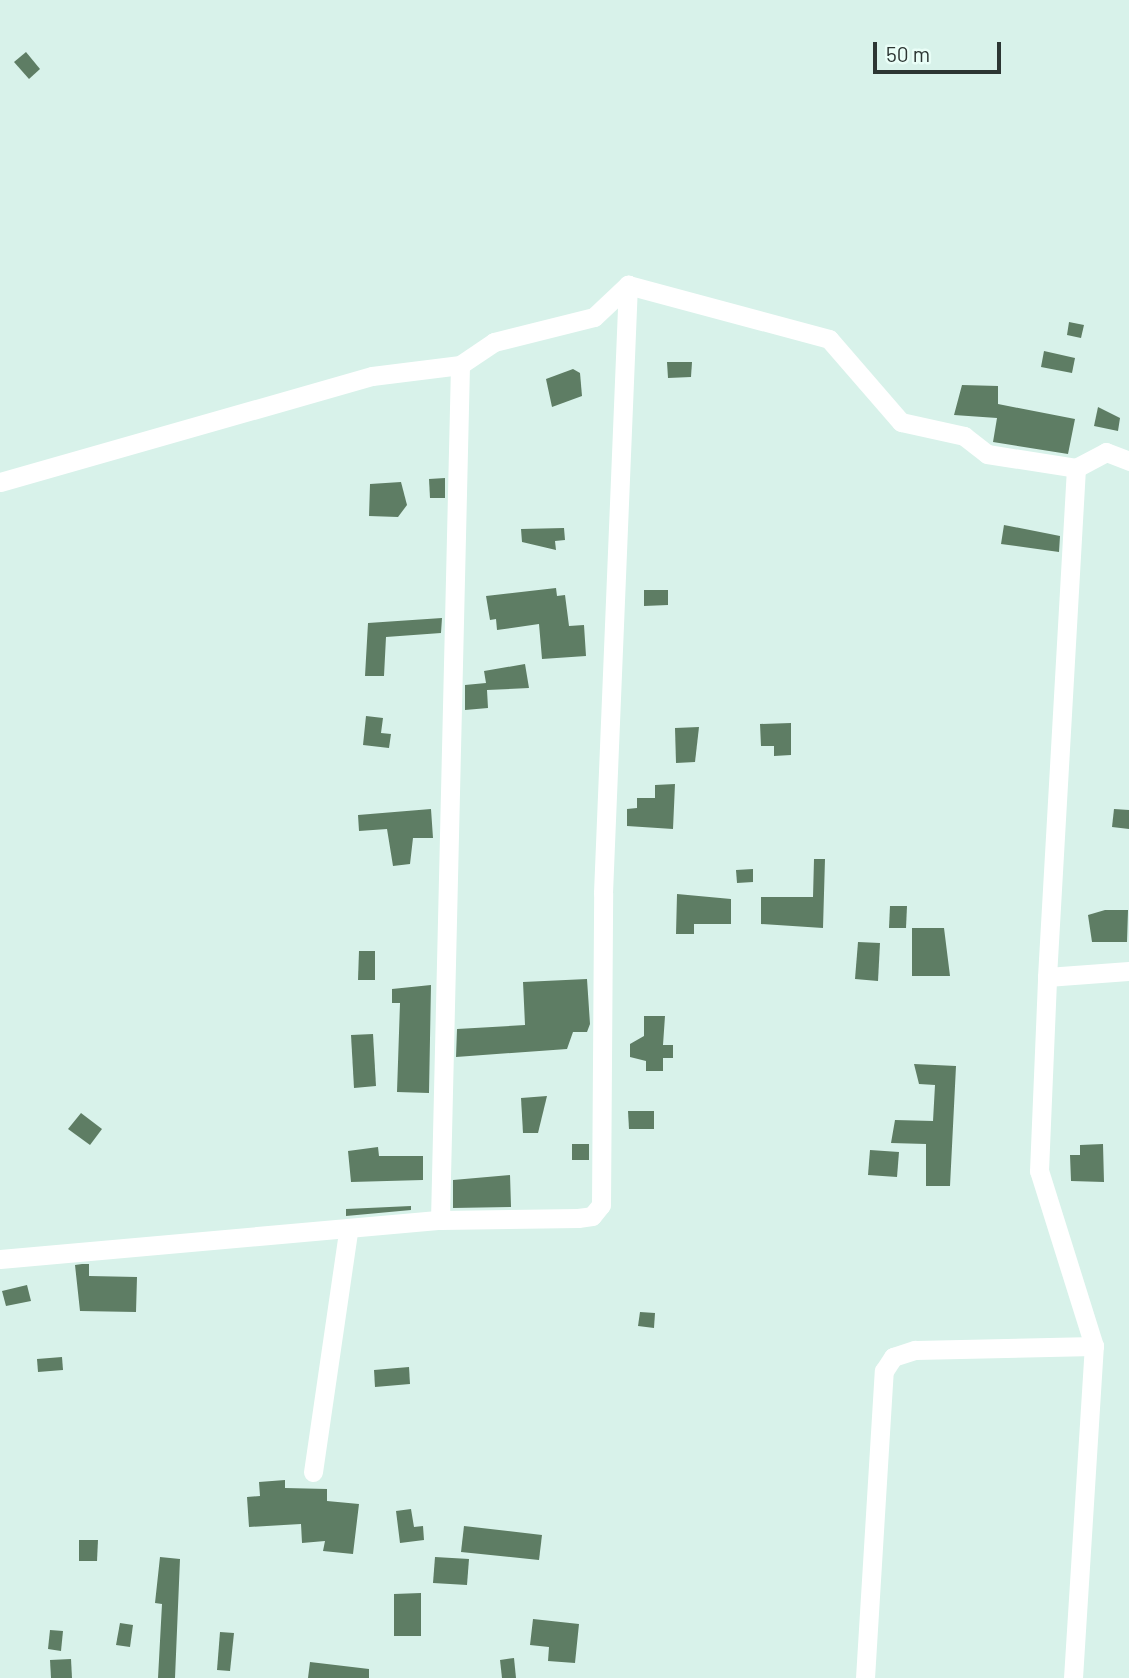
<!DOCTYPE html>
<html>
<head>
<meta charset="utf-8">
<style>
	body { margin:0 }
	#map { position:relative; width:1129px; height:1678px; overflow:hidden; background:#d8f2ea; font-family:Barlow,sans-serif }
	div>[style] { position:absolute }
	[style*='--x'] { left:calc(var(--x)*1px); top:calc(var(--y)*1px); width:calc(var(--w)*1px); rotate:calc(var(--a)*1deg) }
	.building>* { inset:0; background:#5e7d64 }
	.minor>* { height:19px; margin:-9.5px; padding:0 9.5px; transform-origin:9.5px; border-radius:9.5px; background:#fff }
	span { translate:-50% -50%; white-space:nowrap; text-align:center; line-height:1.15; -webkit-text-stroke:7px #e9fef7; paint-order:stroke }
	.scale { position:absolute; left:873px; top:42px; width:128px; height:32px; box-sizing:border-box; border:4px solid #2c3633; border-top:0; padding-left:9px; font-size:21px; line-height:24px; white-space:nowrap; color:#2c3633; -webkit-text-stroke:5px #e9fef7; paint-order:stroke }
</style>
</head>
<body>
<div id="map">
	<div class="building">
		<i style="clip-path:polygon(26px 52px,40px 69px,29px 79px,14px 62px)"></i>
		<i style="clip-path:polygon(1069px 322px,1084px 325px,1081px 338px,1067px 335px)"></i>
		<i style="clip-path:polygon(1044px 351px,1075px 358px,1072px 373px,1041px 367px)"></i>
		<i style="clip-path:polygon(667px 362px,692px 362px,691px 377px,668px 378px)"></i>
		<i style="clip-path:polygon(573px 369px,580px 373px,582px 396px,552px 407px,546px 379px)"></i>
		<i style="clip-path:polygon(962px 385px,998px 386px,998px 404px,1075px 419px,1068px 454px,993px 442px,997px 418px,954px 415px)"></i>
		<i style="clip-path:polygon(1098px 407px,1120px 418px,1118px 431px,1094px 426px)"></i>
		<i style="clip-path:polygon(445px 478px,445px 498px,430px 498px,429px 479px)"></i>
		<i style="clip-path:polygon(401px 482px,407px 505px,398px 517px,369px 516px,370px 484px)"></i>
		<i style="clip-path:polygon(1004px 525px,1060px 536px,1059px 552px,1001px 544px)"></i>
		<i style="clip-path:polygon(564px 528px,565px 540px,555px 541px,556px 550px,522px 542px,521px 529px)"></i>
		<i style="clip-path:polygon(556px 588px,557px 596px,565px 595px,569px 626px,584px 625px,586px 656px,542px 659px,539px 624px,497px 630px,496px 619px,490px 620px,486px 596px)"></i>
		<i style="clip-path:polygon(644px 590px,668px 590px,668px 605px,644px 606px)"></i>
		<i style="clip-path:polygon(442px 618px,441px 633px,386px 637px,384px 676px,365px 676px,368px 623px)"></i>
		<i style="clip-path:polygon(525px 664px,529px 688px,487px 690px,488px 708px,465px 710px,465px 685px,486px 683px,484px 671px)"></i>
		<i style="clip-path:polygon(366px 716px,383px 718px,381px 733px,391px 734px,389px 748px,363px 745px)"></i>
		<i style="clip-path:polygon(791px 723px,791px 755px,774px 756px,774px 746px,761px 746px,760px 724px)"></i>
		<i style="clip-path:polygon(699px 727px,695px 762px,676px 763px,675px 728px)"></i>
		<i style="clip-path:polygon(675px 784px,673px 829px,627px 826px,627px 809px,637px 808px,637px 798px,655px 798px,655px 785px)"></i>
		<i style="clip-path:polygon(431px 809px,433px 838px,413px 838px,410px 864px,393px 866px,387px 829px,359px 831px,358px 815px)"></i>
		<i style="clip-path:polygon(1114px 809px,1129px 810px,1129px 829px,1112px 827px)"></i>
		<i style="clip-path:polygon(814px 859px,825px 859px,823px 928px,761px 924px,761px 897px,813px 897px)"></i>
		<i style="clip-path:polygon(753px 869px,753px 882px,737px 883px,736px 870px)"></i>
		<i style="clip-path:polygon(677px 894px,731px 899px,731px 924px,694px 924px,694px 934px,676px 934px)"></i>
		<i style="clip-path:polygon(890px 906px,907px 906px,906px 928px,889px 928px)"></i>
		<i style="clip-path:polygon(1105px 910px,1128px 910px,1127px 942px,1092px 942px,1088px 915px)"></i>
		<i style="clip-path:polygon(912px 928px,944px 928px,950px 976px,912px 976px)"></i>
		<i style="clip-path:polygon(858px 942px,880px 943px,878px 981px,855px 979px)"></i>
		<i style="clip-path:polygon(359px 951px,375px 951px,375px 980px,358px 980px)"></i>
		<i style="clip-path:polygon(587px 979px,590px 1024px,587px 1032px,573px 1032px,567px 1049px,456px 1057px,457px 1029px,525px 1025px,523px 982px)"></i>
		<i style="clip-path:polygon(431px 985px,429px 1093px,397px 1092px,400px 1003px,392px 1003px,392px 989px)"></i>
		<i style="clip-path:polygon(644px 1016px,665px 1016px,663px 1045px,673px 1045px,673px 1058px,663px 1058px,663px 1071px,646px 1071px,646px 1061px,630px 1057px,630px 1044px,644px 1036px)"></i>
		<i style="clip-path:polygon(373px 1034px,376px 1086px,354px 1088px,351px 1035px)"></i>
		<i style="clip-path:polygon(914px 1064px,956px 1066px,950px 1186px,926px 1186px,926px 1144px,891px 1143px,895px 1120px,933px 1121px,935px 1085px,919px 1084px)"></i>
		<i style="clip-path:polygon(547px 1096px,538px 1133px,523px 1133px,521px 1098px)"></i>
		<i style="clip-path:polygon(628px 1111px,654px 1111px,654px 1129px,629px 1129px)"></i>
		<i style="clip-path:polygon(81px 1113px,102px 1129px,90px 1145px,68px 1129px)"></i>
		<i style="clip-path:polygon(572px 1144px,589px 1144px,589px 1160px,572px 1160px)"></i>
		<i style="clip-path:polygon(1103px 1144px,1104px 1182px,1071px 1181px,1070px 1155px,1080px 1155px,1080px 1145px)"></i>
		<i style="clip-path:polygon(378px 1147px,379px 1156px,423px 1156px,423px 1180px,351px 1182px,348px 1151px)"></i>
		<i style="clip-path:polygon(870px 1150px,899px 1152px,897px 1177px,868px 1175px)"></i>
		<i style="clip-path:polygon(510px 1175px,511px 1207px,453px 1208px,453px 1180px)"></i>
		<i style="clip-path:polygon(411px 1206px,411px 1210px,346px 1216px,346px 1209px)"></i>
		<i style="clip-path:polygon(82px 1264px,89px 1264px,89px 1276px,137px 1277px,136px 1312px,80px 1311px,75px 1265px)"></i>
		<i style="clip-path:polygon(27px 1285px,31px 1301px,6px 1306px,2px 1291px)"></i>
		<i style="clip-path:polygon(640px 1312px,655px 1313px,654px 1328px,638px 1326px)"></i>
		<i style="clip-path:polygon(62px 1357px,63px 1370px,38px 1372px,37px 1359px)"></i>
		<i style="clip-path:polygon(409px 1367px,410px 1384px,375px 1387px,374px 1370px)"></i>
		<i style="clip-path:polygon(285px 1480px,285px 1488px,327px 1489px,327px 1501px,359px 1504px,353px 1554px,323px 1551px,325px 1541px,302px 1543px,301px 1524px,249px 1527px,247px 1497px,260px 1496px,259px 1482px)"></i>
		<i style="clip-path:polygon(411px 1509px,414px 1527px,423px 1526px,424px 1540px,400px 1543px,396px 1511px)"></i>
		<i style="clip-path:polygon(464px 1526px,542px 1535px,539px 1560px,461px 1552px)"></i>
		<i style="clip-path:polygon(79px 1540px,98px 1540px,97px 1561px,79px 1561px)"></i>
		<i style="clip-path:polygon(160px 1557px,180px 1559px,175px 1678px,158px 1678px,162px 1604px,155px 1603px)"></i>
		<i style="clip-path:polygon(435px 1557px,469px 1559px,467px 1585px,433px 1583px)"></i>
		<i style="clip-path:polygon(421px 1593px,421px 1636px,394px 1636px,394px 1594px)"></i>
		<i style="clip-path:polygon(533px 1619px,579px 1624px,575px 1663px,548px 1661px,549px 1647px,530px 1645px)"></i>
		<i style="clip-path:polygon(120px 1623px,133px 1625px,130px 1647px,116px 1645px)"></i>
		<i style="clip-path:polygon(50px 1630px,63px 1631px,61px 1651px,48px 1649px)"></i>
		<i style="clip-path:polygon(220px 1632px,234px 1633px,230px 1671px,217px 1670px)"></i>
		<i style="clip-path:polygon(514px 1658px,516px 1678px,502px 1678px,500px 1660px)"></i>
		<i style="clip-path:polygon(71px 1659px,72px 1678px,51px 1678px,50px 1660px)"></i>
		<i style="clip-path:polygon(310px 1662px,369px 1669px,369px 1678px,308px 1678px)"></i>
	</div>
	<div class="minor">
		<i style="--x:0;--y:482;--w:387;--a:-15.9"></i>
		<i style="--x:372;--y:376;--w:89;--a:-7.1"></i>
		<i style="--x:460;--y:365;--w:41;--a:-34.1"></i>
		<i style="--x:494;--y:342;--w:103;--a:-14"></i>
		<i style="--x:594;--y:317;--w:47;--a:-43.3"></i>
		<i style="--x:628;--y:285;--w:208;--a:15"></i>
		<i style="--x:829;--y:339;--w:110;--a:49.1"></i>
		<i style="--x:901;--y:422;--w:65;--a:12.5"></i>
		<i style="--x:964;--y:436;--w:29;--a:38"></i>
		<i style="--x:987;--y:454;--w:90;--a:8.9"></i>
		<i style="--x:1047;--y:977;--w:82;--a:-4.2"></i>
		<i style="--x:440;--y:1220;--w:855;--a:-88.66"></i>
		<i style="--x:0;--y:1259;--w:442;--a:-5.1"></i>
		<i style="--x:440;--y:1220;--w:138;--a:-0.8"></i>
		<i style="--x:578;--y:1218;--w:14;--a:-8"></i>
		<i style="--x:592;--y:1216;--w:14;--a:-51"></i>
		<i style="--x:601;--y:1205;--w:312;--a:-89.6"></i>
		<i style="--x:603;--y:893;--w:609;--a:-87.65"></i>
		<i style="--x:313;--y:1472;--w:243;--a:-81.7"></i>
		<i style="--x:865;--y:1678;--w:308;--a:-86.5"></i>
		<i style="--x:884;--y:1371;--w:17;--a:-57"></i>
		<i style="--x:893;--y:1357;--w:23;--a:-18"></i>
		<i style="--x:915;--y:1350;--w:179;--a:-1.3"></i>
		<i style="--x:1073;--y:1678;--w:333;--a:-86.4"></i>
		<i style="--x:1094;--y:1346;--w:183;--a:-107.4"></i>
		<i style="--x:1039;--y:1171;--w:194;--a:-87.6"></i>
		<i style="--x:1047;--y:977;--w:510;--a:-86.74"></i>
		<i style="--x:1076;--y:468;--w:34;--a:-28"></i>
		<i style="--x:1106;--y:452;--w:25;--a:21"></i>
	</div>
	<div class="scale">50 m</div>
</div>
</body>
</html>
